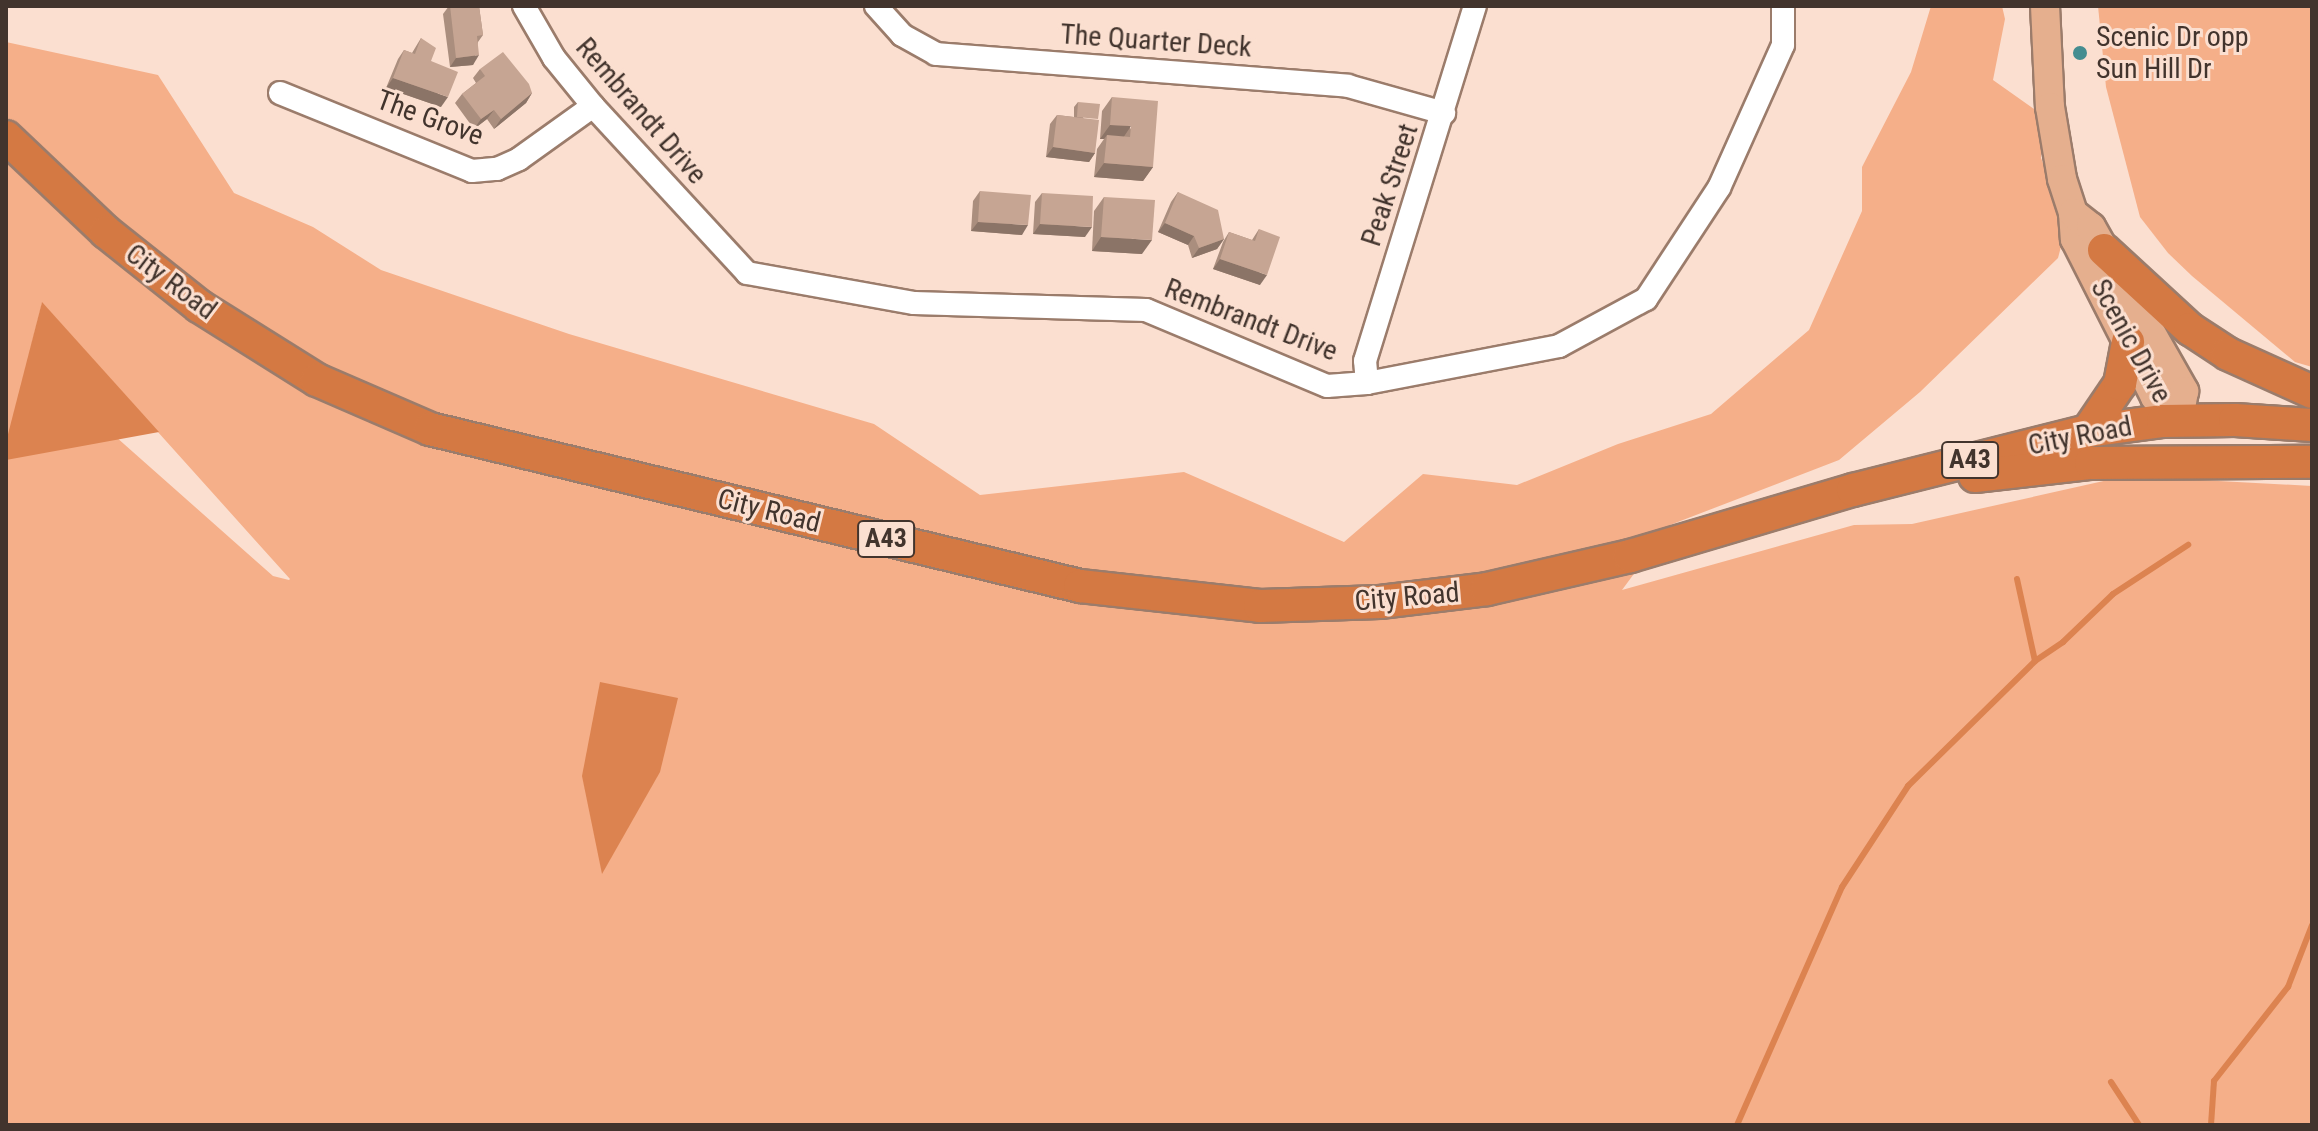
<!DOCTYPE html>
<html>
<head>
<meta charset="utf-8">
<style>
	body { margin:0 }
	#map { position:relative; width:2318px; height:1131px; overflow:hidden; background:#fbdfd0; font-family:"Roboto Condensed",sans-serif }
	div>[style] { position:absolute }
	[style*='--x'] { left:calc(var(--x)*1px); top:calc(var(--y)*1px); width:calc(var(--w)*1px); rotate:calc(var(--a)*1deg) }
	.green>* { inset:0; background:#f5af89 }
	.water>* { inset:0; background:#dc8350 }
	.stream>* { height:6px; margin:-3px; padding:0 3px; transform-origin:3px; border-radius:3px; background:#dc8350 }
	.roads { filter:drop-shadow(2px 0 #9b7c6b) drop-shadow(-2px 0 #9b7c6b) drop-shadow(0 2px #9b7c6b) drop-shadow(0 -2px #9b7c6b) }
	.minor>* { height:22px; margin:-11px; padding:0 11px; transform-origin:11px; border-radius:11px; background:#fff }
	.major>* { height:28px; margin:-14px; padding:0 14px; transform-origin:14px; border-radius:14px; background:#e5af8e }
	.highway>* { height:32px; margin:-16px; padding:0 16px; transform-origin:16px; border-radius:16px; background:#d47943 }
	.wall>* { inset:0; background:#aa8e7e }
	.shaded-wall>* { inset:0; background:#8b7467 }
	.building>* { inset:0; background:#c6a593 }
	.dots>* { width:22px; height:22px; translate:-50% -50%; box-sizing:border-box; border:4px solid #fbdfd0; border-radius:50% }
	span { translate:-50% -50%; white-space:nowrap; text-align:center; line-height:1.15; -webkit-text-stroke:6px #fbdfd0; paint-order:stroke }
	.shield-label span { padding:2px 6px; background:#fbdfd0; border:2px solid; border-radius:6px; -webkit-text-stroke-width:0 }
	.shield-label { font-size:26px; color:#42342d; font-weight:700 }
	.poi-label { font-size:28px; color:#42342d }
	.left { translate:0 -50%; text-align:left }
	.street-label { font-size:28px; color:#42342d }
	.frame { position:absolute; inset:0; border:8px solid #42342d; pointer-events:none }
</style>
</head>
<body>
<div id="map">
	<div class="green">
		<i style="clip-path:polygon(evenodd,1931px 6px,2002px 6px,2005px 19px,1993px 80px,2044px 116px,2041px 158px,2067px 224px,2058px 258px,1920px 392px,1839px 460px,1670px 525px,1622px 590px,1854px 525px,1912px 524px,2126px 476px,2312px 486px,2312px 1125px,6px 1125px,6px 42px,158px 75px,234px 193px,313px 227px,381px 270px,569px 334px,874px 424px,980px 495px,1184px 472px,1344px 542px,1423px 474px,1517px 485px,1618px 444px,1711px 414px,1809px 330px,1862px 211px,1862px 167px,1911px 72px,1931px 6px,42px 303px,290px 579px,289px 580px,273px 576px,28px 359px,42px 303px)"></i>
		<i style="clip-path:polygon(2098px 6px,2312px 6px,2312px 367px,2295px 362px,2192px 276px,2168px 253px,2140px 217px,2106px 87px)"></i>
	</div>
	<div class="water">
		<i style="clip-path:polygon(42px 302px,159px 432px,6px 460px,6px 442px)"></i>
		<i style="clip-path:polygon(600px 682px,678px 698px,660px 772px,602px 874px,582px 776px)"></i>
	</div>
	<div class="stream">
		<i style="--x:2035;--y:661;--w:34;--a:-34"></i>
		<i style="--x:2063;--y:642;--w:69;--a:-43.8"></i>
		<i style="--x:2113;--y:594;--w:90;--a:-33.2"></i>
		<i style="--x:2111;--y:1082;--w:51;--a:56.9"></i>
		<i style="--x:1737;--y:1125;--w:260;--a:-66.2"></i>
		<i style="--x:1842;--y:887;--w:121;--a:-56.8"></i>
		<i style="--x:1908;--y:786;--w:178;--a:-44.5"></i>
		<i style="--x:2035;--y:661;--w:84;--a:-102.4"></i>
		<i style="--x:2211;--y:1125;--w:44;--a:-86.1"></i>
		<i style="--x:2214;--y:1081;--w:120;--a:-51.8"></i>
		<i style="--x:2288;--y:987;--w:66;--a:-68.8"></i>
	</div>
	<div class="roads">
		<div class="minor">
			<i style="--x:524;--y:6;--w:60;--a:60"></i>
			<i style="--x:554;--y:58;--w:62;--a:50.9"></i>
			<i style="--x:593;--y:106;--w:227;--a:47.3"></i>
			<i style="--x:747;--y:273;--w:170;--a:10.2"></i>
			<i style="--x:914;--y:303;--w:232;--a:1.7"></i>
			<i style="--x:1146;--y:310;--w:196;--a:22.8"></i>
			<i style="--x:1327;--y:386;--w:40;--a:-4.3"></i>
			<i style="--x:1367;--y:383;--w:196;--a:-10.9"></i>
			<i style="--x:1559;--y:346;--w:99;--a:-28.4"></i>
			<i style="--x:1646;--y:299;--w:133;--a:-56.7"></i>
			<i style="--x:1719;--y:188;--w:157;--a:-65.9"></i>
			<i style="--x:1783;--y:45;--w:39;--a:-90"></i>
			<i style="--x:876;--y:6;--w:39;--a:48"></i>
			<i style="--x:902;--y:35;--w:39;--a:29"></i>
			<i style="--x:936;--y:54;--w:413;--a:4.4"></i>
			<i style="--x:1348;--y:86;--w:100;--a:15.7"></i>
			<i style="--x:280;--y:93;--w:207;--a:22.1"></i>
			<i style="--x:472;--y:171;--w:25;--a:-5"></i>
			<i style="--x:497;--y:169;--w:24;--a:-24"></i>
			<i style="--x:519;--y:159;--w:91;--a:-35.6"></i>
			<i style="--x:1367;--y:383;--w:22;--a:-95"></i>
			<i style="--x:1365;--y:361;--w:372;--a:-72.8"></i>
		</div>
		<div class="major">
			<i style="--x:2045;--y:6;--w:101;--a:87.2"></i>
			<i style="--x:2050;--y:107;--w:73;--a:80.5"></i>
			<i style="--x:2062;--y:179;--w:36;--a:72"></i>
			<i style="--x:2073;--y:213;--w:26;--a:86"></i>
			<i style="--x:2075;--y:239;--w:177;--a:63.1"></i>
			<i style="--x:2155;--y:397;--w:33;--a:44"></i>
			<i style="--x:2073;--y:213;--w:23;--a:38"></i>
			<i style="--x:2091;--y:227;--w:189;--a:60.4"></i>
			<i style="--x:2184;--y:391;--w:29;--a:100"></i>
		</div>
		<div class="highway">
			<i style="--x:6;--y:137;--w:138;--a:43.5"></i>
			<i style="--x:106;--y:232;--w:119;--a:38.5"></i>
			<i style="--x:199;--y:306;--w:139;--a:32.1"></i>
			<i style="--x:317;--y:380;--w:123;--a:23.4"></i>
			<i style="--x:430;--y:429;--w:669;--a:13.58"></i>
			<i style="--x:1080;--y:586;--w:181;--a:6.3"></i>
			<i style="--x:1260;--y:606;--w:120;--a:-1.9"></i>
			<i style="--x:1380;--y:602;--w:108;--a:-6.9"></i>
			<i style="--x:1487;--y:589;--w:147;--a:-13"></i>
			<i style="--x:1630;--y:556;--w:233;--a:-16.5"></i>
			<i style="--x:1853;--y:490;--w:242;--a:-14.1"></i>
			<i style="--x:2088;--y:431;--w:76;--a:-7.6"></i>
			<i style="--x:2163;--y:421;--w:72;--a:-0.8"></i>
			<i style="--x:2235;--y:420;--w:77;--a:3.7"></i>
			<i style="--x:2104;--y:250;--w:117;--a:42.6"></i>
			<i style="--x:2190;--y:329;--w:45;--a:33.3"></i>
			<i style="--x:2228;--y:354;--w:92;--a:24.3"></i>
			<i style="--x:2088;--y:431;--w:57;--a:-55.8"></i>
			<i style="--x:2120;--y:384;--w:43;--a:-79.2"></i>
			<i style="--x:1975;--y:476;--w:117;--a:-6.4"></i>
			<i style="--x:2091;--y:463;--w:221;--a:-0.3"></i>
		</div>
	</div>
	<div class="wall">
		<i style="clip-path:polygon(449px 6px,479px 6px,483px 35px,478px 42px,473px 65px,450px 67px,443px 14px)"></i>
		<i style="clip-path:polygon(421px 38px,431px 61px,441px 107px,386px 88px,398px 59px,404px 50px,412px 53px)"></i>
		<i style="clip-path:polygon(480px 69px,532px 93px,526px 103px,494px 129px,487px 119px,474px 129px,455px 103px,462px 94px,476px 83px,473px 78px)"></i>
		<i style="clip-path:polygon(1112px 97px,1153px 167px,1143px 181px,1094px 177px,1097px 149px,1104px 139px,1100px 139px,1102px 111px)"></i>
		<i style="clip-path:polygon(1078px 102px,1095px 153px,1089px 162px,1046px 157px,1050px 124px,1057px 115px,1074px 117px,1074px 107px)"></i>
		<i style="clip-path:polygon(980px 191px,1022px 235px,971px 231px,973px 201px)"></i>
		<i style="clip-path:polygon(1178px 192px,1224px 239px,1217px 249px,1192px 258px,1188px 245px,1158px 232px,1171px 202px)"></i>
		<i style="clip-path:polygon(1042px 193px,1085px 237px,1033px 234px,1035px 202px)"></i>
		<i style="clip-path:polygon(1104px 197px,1142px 254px,1092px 251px,1094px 211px)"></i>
		<i style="clip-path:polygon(1259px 229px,1260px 285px,1213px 269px,1223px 242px,1229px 232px,1252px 240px)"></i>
	</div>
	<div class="shaded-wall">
		<i style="clip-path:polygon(479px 55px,473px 65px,450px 67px,456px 58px)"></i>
		<i style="clip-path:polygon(393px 78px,448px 97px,441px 107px,386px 88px)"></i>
		<i style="clip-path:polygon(532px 93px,526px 103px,494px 129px,501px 119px)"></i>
		<i style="clip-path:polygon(494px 110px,487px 119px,474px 129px,481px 119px)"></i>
		<i style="clip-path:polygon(1110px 125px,1131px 126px,1121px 141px,1107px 135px,1104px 139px,1100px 139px)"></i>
		<i style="clip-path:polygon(1053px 147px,1095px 153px,1089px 162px,1046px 157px)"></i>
		<i style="clip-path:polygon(1104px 163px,1153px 167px,1143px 181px,1094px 177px)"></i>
		<i style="clip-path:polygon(978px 222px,1028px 225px,1022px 235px,971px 231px)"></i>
		<i style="clip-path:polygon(1165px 223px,1194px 236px,1188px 245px,1158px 232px)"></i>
		<i style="clip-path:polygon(1040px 224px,1092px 227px,1085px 237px,1033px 234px)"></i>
		<i style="clip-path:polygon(1101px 237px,1152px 240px,1142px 254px,1092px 251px)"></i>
		<i style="clip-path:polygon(1224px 239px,1217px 249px,1192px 258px,1199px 248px)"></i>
		<i style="clip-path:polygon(1220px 259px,1267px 275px,1260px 285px,1213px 269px)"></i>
	</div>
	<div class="building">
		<i style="clip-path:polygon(450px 6px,479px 6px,483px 35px,477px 36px,479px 55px,456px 58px)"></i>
		<i style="clip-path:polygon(421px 38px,436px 48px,431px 61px,458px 72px,448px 97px,393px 78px,404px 50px,415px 54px)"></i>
		<i style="clip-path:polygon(503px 52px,529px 84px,532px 93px,501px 119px,494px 110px,481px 119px,462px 94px,485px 76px,480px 69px)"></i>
		<i style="clip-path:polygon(1112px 97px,1158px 101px,1153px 167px,1104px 163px,1107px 135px,1130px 137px,1131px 126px,1110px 125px)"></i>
		<i style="clip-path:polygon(1078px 102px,1100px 104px,1098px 119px,1077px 117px)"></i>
		<i style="clip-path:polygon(1057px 115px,1099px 120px,1095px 153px,1053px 147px)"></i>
		<i style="clip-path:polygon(980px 191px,1031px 195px,1028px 225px,978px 222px)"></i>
		<i style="clip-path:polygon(1178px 192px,1218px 210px,1224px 239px,1199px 248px,1194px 236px,1165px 223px)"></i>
		<i style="clip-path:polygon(1042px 193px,1093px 196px,1092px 227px,1040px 224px)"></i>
		<i style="clip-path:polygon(1104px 197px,1155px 200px,1152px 240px,1101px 237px)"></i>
		<i style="clip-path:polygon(1259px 229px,1280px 237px,1267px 275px,1220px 259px,1229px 232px,1255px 241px)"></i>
	</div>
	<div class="dots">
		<i style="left:2080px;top:53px;background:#458d90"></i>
	</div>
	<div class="shield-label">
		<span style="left:1970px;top:460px">A43</span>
		<span style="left:886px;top:539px">A43</span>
	</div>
	<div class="poi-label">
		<span class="left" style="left:2096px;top:53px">Scenic Dr opp<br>Sun Hill Dr</span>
	</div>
	<div class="street-label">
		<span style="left:1156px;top:41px;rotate:4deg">The Quarter Deck</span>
		<span style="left:641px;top:111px;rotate:49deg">Rembrandt Drive</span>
		<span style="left:430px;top:118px;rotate:20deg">The Grove</span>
		<span style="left:1390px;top:185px;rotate:-72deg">Peak Street</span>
		<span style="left:171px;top:282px;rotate:37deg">City Road</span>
		<span style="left:1251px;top:320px;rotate:21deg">Rembrandt Drive</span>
		<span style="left:2131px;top:341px;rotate:61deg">Scenic Drive</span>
		<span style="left:2080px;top:436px;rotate:-11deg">City Road</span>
		<span style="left:769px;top:511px;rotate:14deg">City Road</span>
		<span style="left:1407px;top:597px;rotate:-5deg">City Road</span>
	</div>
	<div class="frame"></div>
</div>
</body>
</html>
